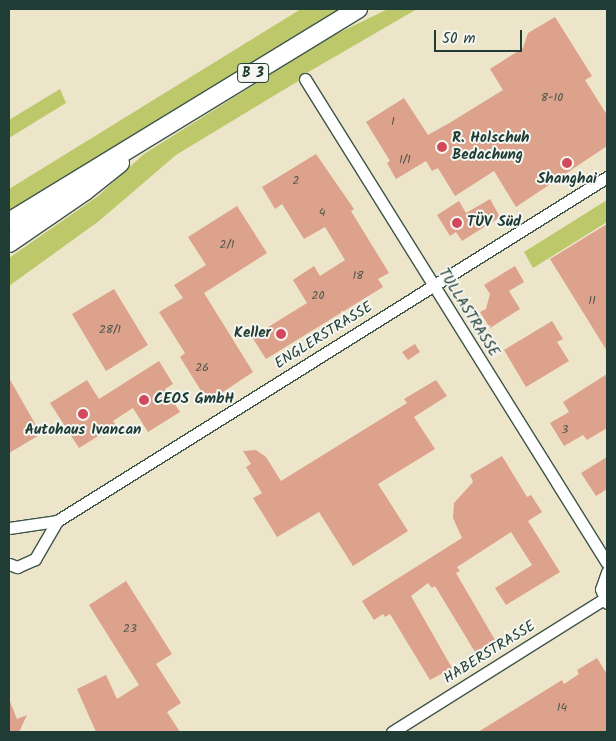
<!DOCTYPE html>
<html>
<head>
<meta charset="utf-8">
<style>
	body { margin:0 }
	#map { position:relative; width:616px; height:741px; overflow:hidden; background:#ede5c9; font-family:Kalam,sans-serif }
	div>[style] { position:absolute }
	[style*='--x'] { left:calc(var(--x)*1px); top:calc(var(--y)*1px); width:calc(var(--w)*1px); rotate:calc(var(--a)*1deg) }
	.green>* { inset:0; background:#bcc86a }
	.building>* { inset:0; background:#dca28c }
	.roads { filter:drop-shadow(1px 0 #3e564a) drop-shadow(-1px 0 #3e564a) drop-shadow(0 1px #3e564a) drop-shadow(0 -1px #3e564a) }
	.minor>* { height:11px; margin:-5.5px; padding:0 5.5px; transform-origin:5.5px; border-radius:5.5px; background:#fff }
	.primary>* { height:18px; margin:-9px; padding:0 9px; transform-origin:9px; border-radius:9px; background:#fff }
	.dots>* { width:14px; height:14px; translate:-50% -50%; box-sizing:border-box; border:2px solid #f6f6f2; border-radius:50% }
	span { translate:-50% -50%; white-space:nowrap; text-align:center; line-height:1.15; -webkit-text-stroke:4px #f6f6f2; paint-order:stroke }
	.number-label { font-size:12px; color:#4e564a }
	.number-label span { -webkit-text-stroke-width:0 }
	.shield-label span { padding:1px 4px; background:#f6f6f2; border:1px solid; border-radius:4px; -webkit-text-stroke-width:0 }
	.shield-label { font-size:14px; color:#1f3d34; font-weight:700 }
	.poi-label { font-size:15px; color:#1f3d34; font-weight:700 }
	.left { translate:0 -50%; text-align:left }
	.right { translate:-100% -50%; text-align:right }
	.street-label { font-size:15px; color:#1f3d34 }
	.frame { position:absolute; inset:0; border:10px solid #1f3d34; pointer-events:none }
	.scale { position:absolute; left:434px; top:30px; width:88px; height:22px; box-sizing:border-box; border:2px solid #1f3d34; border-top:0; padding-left:6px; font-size:15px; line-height:18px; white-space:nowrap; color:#1f3d34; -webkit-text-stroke:4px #f6f6f2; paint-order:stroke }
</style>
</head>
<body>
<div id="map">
	<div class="green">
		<i style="clip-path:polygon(301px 9px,342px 9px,9px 214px,9px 189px)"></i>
		<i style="clip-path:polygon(388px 9px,417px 9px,305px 74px,300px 80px,176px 155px,99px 221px,9px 286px,9px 258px,98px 196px,144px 154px,330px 37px)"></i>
		<i style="clip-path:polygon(60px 89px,66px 103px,9px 138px,9px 120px)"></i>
		<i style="clip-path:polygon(607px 200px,607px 222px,533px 268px,524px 252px)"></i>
	</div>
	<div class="building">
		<i style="clip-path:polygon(555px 17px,592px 76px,585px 80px,607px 115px,607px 146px,516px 207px,494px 171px,455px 196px,438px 168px,432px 171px,426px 161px,396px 179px,387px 163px,390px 161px,366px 122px,404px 98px,428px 135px,451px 122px,503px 90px,490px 69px,523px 48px,528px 33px)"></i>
		<i style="clip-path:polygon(316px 154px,354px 209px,351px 211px,389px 273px,378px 279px,383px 287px,266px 359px,252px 337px,307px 303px,293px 280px,314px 266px,320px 276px,345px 260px,325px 227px,304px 239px,282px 204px,275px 209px,262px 187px)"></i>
		<i style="clip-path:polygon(490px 199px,500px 217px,462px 241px,456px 232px,450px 236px,437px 215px,459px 201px,466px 213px)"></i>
		<i style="clip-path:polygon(237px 206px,267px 253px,204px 293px,253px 372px,208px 402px,180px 357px,185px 353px,159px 312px,183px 298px,174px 285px,206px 265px,188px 237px)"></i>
		<i style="clip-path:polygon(607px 224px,607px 351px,550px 259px)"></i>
		<i style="clip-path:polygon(515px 266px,524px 282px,509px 291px,520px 309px,490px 328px,480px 312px,486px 309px,490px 294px,484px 285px)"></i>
		<i style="clip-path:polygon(114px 289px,148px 345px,106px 371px,72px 314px)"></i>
		<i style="clip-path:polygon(552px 321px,563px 339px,557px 342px,569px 361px,526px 387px,504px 350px)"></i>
		<i style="clip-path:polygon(415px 344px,420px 352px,408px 360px,402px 352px)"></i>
		<i style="clip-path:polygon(159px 361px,173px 384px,165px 389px,180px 412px,148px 432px,133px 408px,113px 421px,116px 425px,79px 448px,50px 403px,87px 380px,99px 399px)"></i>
		<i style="clip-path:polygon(607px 374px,607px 428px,587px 440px,583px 435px,564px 446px,550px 423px,569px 412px,563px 402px)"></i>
		<i style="clip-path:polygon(9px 378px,41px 434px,9px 453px)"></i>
		<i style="clip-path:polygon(436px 380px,447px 396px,414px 417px,435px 449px,378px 484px,408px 531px,353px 566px,319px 512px,277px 537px,253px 498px,262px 493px,246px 467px,251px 464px,243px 451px,256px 450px,266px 457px,281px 481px,407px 403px,404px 399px)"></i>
		<i style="clip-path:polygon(502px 456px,527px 497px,531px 495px,542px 512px,528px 521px,560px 572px,506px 605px,495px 588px,532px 565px,511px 532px,457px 567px,460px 571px,456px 573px,495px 640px,475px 652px,435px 586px,432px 588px,428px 583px,411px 596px,452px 668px,430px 680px,390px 614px,385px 617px,383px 614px,374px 620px,362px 601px,462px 538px,453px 518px,454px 503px,473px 482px,470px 475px)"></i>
		<i style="clip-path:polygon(607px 457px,607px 489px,596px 496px,581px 473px)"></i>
		<i style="clip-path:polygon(126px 581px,172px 654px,156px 664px,181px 703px,167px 712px,180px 732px,96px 732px,77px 689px,106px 675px,117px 699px,139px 685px,89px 605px)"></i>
		<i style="clip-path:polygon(597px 658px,607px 674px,607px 732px,478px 732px,562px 680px,564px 684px,579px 674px,577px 670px)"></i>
		<i style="clip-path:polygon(9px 699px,17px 719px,27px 715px,19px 732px,9px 732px)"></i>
	</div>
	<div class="roads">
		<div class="minor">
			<i style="--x:305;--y:79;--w:570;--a:58.04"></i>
			<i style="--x:9;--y:528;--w:49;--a:-8.3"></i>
			<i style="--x:57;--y:521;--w:649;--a:-32.02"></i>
			<i style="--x:9;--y:564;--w:9;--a:21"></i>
			<i style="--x:17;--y:567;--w:20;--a:-24"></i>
			<i style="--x:35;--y:559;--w:44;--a:-59.9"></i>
			<i style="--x:607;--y:572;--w:18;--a:109"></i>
			<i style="--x:601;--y:589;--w:15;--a:67"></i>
			<i style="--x:392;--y:732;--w:250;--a:-32.1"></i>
		</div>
		<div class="primary">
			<i style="--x:9;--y:222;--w:409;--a:-31.4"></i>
			<i style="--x:9;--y:243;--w:92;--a:-34.4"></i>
			<i style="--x:85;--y:191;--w:45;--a:-38.7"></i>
		</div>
	</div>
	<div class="dots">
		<i style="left:442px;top:147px;background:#d1495b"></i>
		<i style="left:567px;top:163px;background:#d1495b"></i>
		<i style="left:457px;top:223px;background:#d1495b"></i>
		<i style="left:281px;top:334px;background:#d1495b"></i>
		<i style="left:144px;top:400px;background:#d1495b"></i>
		<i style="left:83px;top:414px;background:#d1495b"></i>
	</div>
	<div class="number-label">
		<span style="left:552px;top:98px">8-10</span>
		<span style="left:393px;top:122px">1</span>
		<span style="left:405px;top:160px">1/1</span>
		<span style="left:296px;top:181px">2</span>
		<span style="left:322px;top:213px">4</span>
		<span style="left:227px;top:245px">2/1</span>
		<span style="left:358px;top:276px">18</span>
		<span style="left:318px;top:296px">20</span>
		<span style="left:592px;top:301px">11</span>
		<span style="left:110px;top:330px">28/1</span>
		<span style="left:202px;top:368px">26</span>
		<span style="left:565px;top:430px">3</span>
		<span style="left:130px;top:629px">23</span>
		<span style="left:562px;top:708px">14</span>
	</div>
	<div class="shield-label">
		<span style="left:253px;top:73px">B 3</span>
	</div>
	<div class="poi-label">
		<span class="left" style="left:452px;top:147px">R. Holschuh<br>Bedachung</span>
		<span style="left:567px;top:180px">Shanghai</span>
		<span class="left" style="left:467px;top:223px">TÜV Süd</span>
		<span class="right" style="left:271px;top:334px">Keller</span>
		<span class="left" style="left:154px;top:400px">CEOS GmbH</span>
		<span style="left:83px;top:431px">Autohaus Ivancan</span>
	</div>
	<div class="street-label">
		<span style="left:468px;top:313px;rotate:58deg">TULLASTRASSE</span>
		<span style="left:324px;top:336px;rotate:-32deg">ENGLERSTRASSE</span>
		<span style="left:490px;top:653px;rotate:-32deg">HABERSTRASSE</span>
	</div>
	<div class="frame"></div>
	<div class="scale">50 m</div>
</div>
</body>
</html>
